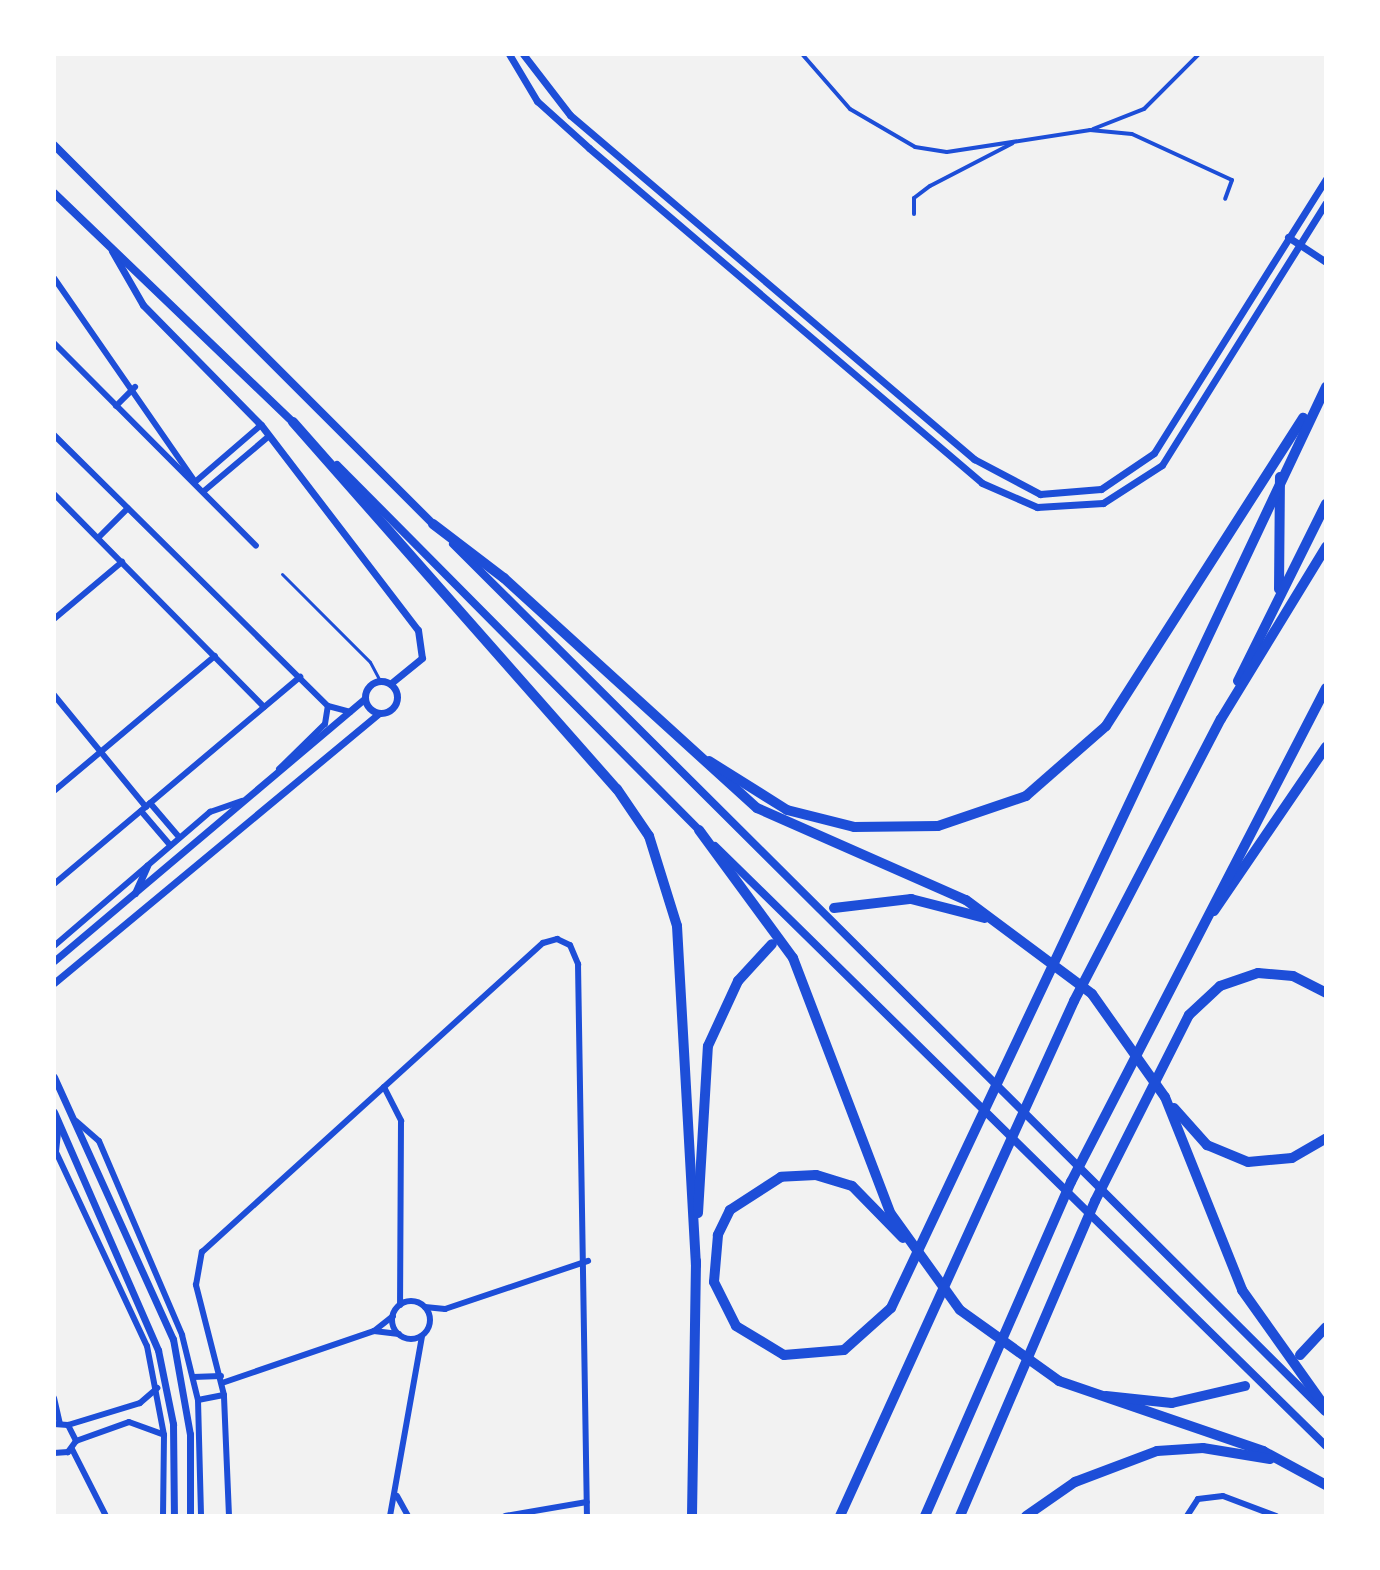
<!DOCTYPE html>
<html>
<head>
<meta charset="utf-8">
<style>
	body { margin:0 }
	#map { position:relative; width:1380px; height:1570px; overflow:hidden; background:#f2f2f2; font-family:Lato,sans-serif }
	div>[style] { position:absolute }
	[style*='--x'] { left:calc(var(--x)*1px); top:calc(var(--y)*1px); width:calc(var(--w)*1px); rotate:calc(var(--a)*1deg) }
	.service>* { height:3px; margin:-1.5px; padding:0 1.5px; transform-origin:1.5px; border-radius:1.5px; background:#1d4ed8 }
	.pedestrian>* { height:4px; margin:-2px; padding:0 2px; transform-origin:2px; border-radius:2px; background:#1d4ed8 }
	.minor>* { height:6px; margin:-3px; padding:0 3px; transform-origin:3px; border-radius:3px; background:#1d4ed8 }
	.minor>.ring { margin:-3px; padding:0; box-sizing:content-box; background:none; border:6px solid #1d4ed8; border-radius:50% }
	.tertiary>* { height:7px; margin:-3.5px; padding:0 3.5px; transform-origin:3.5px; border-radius:3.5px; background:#1d4ed8 }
	.tertiary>.ring { margin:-3.5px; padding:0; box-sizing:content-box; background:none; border:7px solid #1d4ed8; border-radius:50% }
	.secondary>* { height:8px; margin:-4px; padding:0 4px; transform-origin:4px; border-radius:4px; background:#1d4ed8 }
	.motorway>* { height:10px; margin:-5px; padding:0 5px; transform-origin:5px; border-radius:5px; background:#1d4ed8 }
	span { translate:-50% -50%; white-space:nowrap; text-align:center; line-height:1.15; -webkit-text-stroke:8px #fff; paint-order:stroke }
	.frame { position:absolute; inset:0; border:56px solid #fff; pointer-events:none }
</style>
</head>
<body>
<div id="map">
	<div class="service">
		<i style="--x:282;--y:574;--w:124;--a:45"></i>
		<i style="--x:370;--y:662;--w:21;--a:62"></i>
	</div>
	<div class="pedestrian">
		<i style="--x:802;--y:54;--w:73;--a:48.9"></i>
		<i style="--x:850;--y:109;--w:75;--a:30.3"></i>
		<i style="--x:915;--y:147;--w:32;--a:9"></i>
		<i style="--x:947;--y:152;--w:145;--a:-8.7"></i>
		<i style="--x:1090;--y:130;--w:42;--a:5.4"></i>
		<i style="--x:1132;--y:134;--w:110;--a:24.7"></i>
		<i style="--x:1232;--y:180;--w:20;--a:110"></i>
		<i style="--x:1093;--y:129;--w:55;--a:-21.4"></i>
		<i style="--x:1144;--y:109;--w:78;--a:-45"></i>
		<i style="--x:914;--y:214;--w:16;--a:-90"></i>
		<i style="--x:914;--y:198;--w:20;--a:-37"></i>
		<i style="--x:930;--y:186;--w:93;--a:-27.4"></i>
	</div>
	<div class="minor">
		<i style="--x:54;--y:278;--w:248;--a:55.3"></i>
		<i style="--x:195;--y:482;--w:87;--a:-40.8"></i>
		<i style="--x:54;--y:343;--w:286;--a:45.1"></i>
		<i style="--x:116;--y:406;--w:27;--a:-45"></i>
		<i style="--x:54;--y:435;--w:385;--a:44.7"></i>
		<i style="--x:328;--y:706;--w:23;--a:15"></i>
		<i style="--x:204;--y:491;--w:85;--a:-40.2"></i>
		<i style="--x:54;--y:494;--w:299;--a:45.4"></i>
		<i style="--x:98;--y:538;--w:42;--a:-45"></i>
		<i style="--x:54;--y:619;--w:89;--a:-40"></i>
		<i style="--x:54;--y:695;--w:145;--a:50.6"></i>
		<i style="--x:279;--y:769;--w:64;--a:-44.4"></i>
		<i style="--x:325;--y:724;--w:18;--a:-81"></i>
		<i style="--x:54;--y:791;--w:210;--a:-40"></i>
		<i style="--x:150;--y:803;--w:45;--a:49.5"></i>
		<i style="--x:141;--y:811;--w:45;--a:49.5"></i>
		<i style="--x:54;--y:884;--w:322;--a:-40.1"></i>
		<i style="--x:54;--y:946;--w:206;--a:-40.7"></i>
		<i style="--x:210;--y:812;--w:34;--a:-19"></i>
		<i style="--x:384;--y:1087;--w:38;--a:63"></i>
		<i style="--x:401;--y:1121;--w:184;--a:90.3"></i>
		<i style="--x:76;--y:1121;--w:30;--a:41"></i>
		<i style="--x:99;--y:1141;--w:211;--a:66.8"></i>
		<i style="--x:182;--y:1335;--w:67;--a:76.2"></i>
		<i style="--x:198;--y:1400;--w:116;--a:88.5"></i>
		<i style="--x:59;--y:1123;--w:29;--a:96"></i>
		<i style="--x:56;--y:1152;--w:214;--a:64.9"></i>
		<i style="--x:147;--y:1346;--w:91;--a:79.2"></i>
		<i style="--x:164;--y:1435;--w:81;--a:90.7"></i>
		<i class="ring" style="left:392px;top:1301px;width:32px;height:32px"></i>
		<i style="--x:425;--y:1307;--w:20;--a:6"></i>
		<i style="--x:445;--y:1309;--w:151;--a:-18.6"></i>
		<i style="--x:374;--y:1331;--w:25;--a:7"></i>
		<i style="--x:193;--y:1377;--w:28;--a:-2"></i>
		<i style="--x:222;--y:1383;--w:161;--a:-18.9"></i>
		<i style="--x:374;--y:1331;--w:24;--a:-38"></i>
		<i style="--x:54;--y:1398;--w:26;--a:77"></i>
		<i style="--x:198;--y:1400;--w:26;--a:-11"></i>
		<i style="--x:54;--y:1424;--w:14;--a:4"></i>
		<i style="--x:68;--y:1425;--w:18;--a:63"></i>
		<i style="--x:76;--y:1441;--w:14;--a:126"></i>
		<i style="--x:68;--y:1452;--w:14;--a:176"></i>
		<i style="--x:68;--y:1425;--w:75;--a:-17"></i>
		<i style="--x:140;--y:1403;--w:23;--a:-41"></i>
		<i style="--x:76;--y:1441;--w:56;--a:-19.7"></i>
		<i style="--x:129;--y:1422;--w:37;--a:20"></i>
		<i style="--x:72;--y:1449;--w:75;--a:63.1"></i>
		<i style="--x:397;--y:1496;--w:23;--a:61"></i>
		<i style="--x:229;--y:1516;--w:121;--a:-92.4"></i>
		<i style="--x:224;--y:1395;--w:114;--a:-104.3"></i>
		<i style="--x:196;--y:1285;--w:34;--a:-80"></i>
		<i style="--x:202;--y:1252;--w:460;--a:-42.2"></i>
		<i style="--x:543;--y:943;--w:15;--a:-16"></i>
		<i style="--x:557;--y:939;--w:14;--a:25"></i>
		<i style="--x:570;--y:945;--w:21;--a:67"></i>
		<i style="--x:578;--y:964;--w:552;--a:89.07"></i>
		<i style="--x:390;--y:1516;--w:183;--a:-79.9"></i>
		<i style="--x:505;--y:1516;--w:83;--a:-9.7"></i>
		<i style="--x:1187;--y:1516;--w:20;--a:-57"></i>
		<i style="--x:1198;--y:1499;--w:25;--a:-7"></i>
		<i style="--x:1223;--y:1496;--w:57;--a:20.7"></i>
	</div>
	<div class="tertiary">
		<i style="--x:509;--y:54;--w:55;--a:59.2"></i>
		<i style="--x:537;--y:101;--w:70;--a:42.1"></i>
		<i style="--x:589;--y:148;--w:516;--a:40.44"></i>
		<i style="--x:982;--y:483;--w:60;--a:23.6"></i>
		<i style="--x:1037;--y:507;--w:66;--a:-3.5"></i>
		<i style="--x:1103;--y:503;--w:70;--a:-32.8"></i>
		<i style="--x:1162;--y:465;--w:309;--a:-58"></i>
		<i style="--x:523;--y:54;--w:77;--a:52.4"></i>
		<i style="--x:570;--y:115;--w:531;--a:40.41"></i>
		<i style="--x:974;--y:459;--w:75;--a:27.9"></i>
		<i style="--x:1040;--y:494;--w:61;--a:-4.7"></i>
		<i style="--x:1101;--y:489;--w:64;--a:-34.2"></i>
		<i style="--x:1154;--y:453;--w:324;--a:-57.9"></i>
		<i style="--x:1288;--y:237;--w:45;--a:33.3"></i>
		<i style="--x:112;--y:251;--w:62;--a:60.1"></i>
		<i style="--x:143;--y:305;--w:168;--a:45.5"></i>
		<i style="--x:261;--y:425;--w:258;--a:52.6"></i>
		<i style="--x:418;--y:630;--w:28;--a:82"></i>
		<i style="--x:422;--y:658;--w:41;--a:140.9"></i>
		<i class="ring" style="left:365px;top:681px;width:25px;height:25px"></i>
		<i style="--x:135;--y:893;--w:30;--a:-66"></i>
		<i style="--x:54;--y:961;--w:407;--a:-40.2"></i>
		<i style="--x:54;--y:983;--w:421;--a:-39.7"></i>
		<i style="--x:54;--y:1077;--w:288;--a:65.6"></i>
		<i style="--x:173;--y:1339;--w:97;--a:79.9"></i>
		<i style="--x:190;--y:1434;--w:82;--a:90"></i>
		<i style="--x:54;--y:1112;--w:260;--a:66.4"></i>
		<i style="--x:158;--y:1350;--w:76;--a:78.5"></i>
		<i style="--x:173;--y:1424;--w:92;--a:89.4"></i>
	</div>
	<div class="secondary">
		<i style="--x:54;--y:145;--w:539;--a:45"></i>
		<i style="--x:54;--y:193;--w:335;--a:43.8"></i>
		<i style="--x:337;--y:465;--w:518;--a:45.23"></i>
		<i style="--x:453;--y:544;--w:1230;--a:44.87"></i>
		<i style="--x:715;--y:846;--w:856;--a:44.48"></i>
	</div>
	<div class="motorway">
		<i style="--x:293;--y:422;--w:490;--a:48.6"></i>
		<i style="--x:617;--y:789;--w:57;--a:55.8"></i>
		<i style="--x:649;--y:836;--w:94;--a:72.7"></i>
		<i style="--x:677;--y:926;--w:340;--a:86.8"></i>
		<i style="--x:433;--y:524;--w:89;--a:37.3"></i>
		<i style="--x:504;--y:578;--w:342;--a:42.3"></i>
		<i style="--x:757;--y:808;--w:228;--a:23.8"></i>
		<i style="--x:966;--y:900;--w:157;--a:36.7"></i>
		<i style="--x:1092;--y:994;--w:126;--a:54.7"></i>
		<i style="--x:1165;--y:1097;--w:208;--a:68.2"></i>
		<i style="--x:1242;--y:1290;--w:145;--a:54.6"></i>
		<i style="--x:1279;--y:589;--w:112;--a:-89.5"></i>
		<i style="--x:1238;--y:681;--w:198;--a:-63.6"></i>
		<i style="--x:709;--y:761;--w:92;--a:32.1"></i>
		<i style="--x:787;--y:810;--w:69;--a:14.2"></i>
		<i style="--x:854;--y:827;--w:84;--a:-0.7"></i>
		<i style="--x:938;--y:826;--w:93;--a:-18.8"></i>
		<i style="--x:1026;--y:796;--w:106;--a:-41.2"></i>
		<i style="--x:1106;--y:726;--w:366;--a:-57.4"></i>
		<i style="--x:699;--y:830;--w:159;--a:53.7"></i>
		<i style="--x:793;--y:958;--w:274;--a:69.1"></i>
		<i style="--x:891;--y:1214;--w:118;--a:54.3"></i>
		<i style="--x:960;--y:1310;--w:122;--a:35.6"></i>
		<i style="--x:1059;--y:1381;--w:216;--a:18.9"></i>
		<i style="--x:1263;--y:1451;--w:72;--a:28.4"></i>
		<i style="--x:834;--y:908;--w:78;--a:-6.7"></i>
		<i style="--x:911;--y:899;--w:76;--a:14.4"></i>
		<i style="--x:1214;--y:911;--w:199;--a:-55.7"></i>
		<i style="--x:1174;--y:1108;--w:50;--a:48.3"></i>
		<i style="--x:1207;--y:1145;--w:44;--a:22.5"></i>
		<i style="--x:1248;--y:1162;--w:44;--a:-5.2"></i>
		<i style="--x:1292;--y:1158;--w:39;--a:-30"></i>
		<i style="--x:698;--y:1213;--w:167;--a:-86.6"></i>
		<i style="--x:708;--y:1046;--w:72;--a:-65.2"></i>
		<i style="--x:738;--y:981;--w:50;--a:-47.4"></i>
		<i style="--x:903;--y:1238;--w:73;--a:-134.4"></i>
		<i style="--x:852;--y:1186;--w:38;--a:-163"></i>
		<i style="--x:816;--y:1175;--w:35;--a:177"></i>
		<i style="--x:781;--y:1177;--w:61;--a:147.1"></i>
		<i style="--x:730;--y:1210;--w:28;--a:116"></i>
		<i style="--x:718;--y:1235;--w:47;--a:94.9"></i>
		<i style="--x:714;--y:1282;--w:49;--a:63.4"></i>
		<i style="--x:736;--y:1326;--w:56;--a:31.1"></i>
		<i style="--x:784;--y:1355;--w:60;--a:-4.8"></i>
		<i style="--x:844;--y:1350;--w:63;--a:-41.8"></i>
		<i style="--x:891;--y:1308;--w:1019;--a:-64.72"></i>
		<i style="--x:1300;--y:1355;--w:38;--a:-47"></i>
		<i style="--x:1106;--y:1396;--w:66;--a:6.1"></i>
		<i style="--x:1172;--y:1403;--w:75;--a:-13.1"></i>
		<i style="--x:692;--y:1516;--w:255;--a:-89.1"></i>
		<i style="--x:840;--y:1516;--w:566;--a:-65.56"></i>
		<i style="--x:1074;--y:1001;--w:318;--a:-62.5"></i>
		<i style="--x:1221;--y:719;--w:202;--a:-58.6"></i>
		<i style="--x:925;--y:1516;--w:365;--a:-66.4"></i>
		<i style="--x:1071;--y:1182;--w:556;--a:-62.7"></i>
		<i style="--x:960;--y:1516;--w:343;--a:-66.8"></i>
		<i style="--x:1095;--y:1201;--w:208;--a:-63.2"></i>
		<i style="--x:1189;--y:1015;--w:42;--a:-43.1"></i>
		<i style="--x:1220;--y:986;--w:40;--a:-18.9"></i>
		<i style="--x:1258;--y:973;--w:35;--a:5"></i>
		<i style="--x:1293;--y:976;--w:37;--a:27"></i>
		<i style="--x:1026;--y:1516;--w:60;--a:-34.8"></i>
		<i style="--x:1075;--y:1482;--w:88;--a:-20.7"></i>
		<i style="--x:1157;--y:1451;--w:46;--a:-3.7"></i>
		<i style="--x:1203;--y:1448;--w:68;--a:9.3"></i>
	</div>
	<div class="frame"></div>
</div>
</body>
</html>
